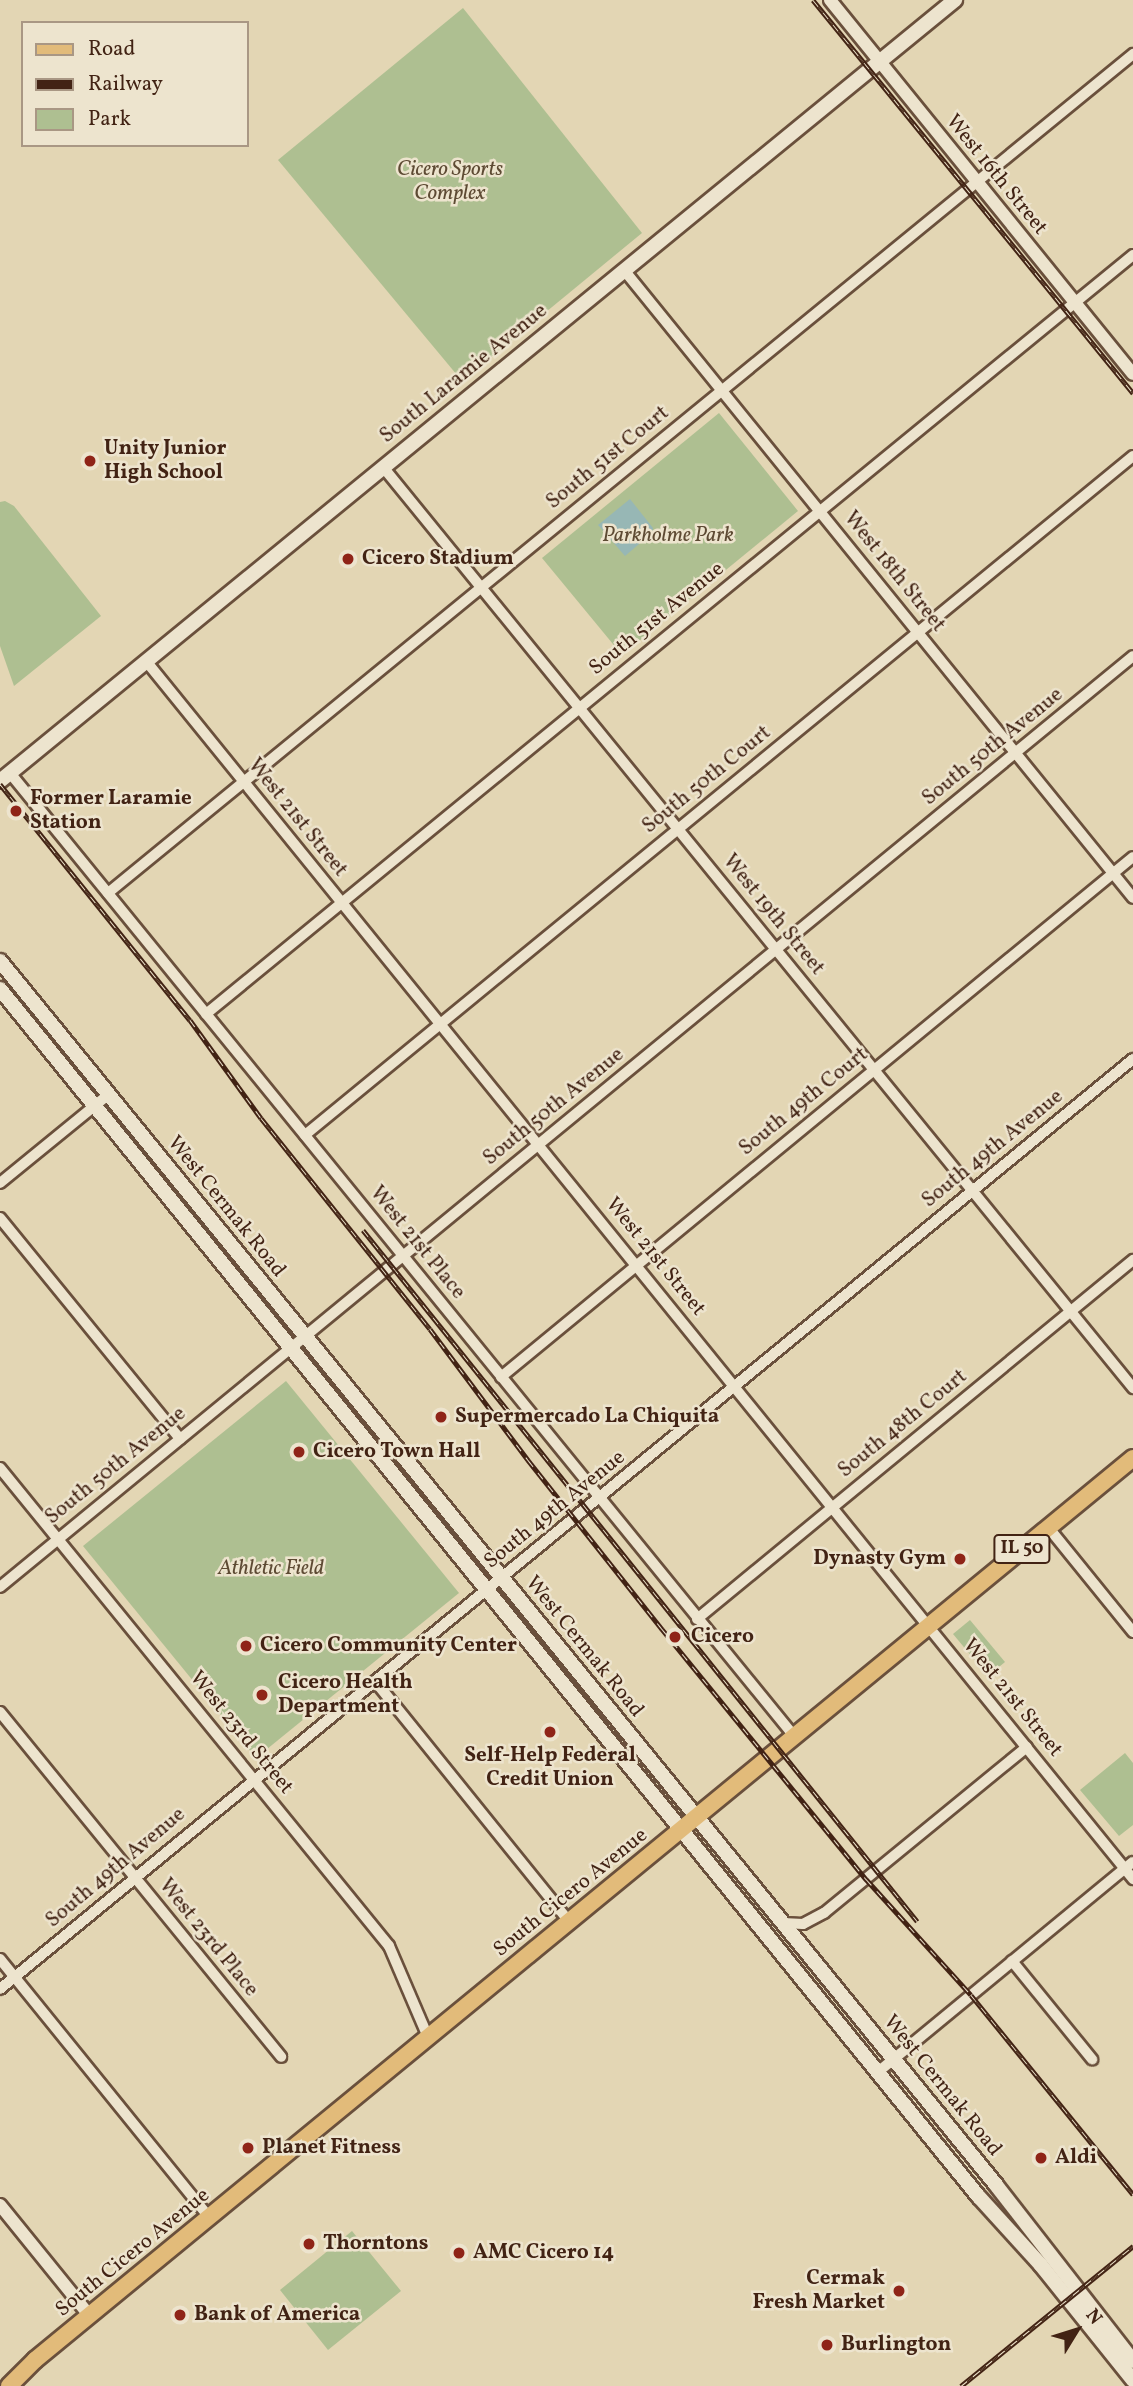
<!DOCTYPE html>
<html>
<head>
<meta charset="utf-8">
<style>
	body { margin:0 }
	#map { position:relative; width:1133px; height:2386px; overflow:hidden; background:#e3d6b4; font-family:Vollkorn,serif }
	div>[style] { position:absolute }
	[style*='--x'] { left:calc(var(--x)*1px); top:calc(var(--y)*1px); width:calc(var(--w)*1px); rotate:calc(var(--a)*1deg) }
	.green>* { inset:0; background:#aebf91 }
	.water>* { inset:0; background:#97b7b5 }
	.roads { filter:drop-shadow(2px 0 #6a503c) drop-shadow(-2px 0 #6a503c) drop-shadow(0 2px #6a503c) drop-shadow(0 -2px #6a503c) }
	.minor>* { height:10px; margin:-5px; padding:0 5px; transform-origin:5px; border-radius:5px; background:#ede4ce }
	.tertiary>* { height:12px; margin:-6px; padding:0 6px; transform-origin:6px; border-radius:6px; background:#ede4ce }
	.secondary>* { height:14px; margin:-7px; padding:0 7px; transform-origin:7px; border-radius:7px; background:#ede4ce }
	.primary>* { height:16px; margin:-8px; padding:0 8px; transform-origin:8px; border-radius:8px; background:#e2bb7a }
	.rail>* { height:5px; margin-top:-2.5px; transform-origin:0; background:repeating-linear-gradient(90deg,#ede4ce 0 8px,#422314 0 16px); box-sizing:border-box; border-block:2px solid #422314 }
	.dots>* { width:19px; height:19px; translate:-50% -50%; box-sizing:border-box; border:4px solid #ede4ce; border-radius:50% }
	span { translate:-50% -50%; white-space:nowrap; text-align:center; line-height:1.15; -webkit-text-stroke:5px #ede4ce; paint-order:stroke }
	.shield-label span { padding:2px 5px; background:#ede4ce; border:2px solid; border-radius:5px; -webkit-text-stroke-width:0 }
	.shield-label { font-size:19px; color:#422314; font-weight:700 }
	.park-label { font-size:21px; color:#5d4a33; font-style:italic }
	.street-label { font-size:21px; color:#422314 }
	.poi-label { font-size:21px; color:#422314; font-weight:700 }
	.left { translate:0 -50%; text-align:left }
	.right { translate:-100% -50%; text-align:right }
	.legend { position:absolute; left:21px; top:21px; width:228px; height:126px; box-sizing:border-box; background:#ede4ce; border:2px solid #a99784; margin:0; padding:9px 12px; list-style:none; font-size:21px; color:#422314 }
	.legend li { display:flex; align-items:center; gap:14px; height:35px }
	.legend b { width:35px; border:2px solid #a99784 }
	.north { position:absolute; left:1042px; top:2295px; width:70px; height:70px; -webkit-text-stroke:5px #ede4ce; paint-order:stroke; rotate:52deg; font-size:19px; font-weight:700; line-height:28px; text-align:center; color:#422314 }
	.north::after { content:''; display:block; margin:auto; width:24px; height:32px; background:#422314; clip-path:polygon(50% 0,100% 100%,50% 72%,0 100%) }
</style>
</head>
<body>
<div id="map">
	<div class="green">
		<i style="clip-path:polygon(463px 8px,642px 233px,462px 381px,278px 160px)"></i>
		<i style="clip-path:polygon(719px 413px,798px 511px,622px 655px,542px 558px)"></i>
		<i style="clip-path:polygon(5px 501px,14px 506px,101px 616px,14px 686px,0 646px,0 502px)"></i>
		<i style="clip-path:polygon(286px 1381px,459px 1593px,256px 1758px,83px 1546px)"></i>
		<i style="clip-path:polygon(970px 1620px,1005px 1662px,988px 1676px,953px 1634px)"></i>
		<i style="clip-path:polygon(1125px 1753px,1133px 1763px,1133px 1825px,1119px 1836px,1080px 1790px)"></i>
		<i style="clip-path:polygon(352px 2231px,401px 2291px,328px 2350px,280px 2290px)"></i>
	</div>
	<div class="water">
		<i style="clip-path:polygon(630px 499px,653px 528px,652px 533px,625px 556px,598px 525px)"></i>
	</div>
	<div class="roads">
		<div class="minor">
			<i style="--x:624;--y:270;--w:808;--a:50.97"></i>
			<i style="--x:383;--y:467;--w:1188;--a:50.84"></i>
			<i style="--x:146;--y:661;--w:1568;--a:50.98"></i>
			<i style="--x:10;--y:773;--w:1242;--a:50.85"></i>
			<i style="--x:108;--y:893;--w:1325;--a:-39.3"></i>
			<i style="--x:206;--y:1014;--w:1198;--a:-39.31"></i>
			<i style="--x:305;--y:1135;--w:1071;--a:-39.35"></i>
			<i style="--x:0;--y:1183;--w:139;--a:-39.2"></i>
			<i style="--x:0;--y:1218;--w:285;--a:50.8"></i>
			<i style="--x:501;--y:1377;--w:818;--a:-39.45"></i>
			<i style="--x:0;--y:1468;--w:616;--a:50.86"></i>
			<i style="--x:389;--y:1946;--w:99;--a:66.8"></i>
			<i style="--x:1048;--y:1527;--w:135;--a:51"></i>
			<i style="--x:0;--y:1587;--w:1466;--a:-39.41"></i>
			<i style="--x:697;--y:1619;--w:565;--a:-39.47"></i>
			<i style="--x:375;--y:1681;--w:309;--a:51.1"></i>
			<i style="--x:0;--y:1712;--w:445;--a:50.8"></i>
			<i style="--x:783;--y:1923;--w:20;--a:3"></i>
			<i style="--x:803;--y:1924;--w:24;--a:-28"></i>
			<i style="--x:824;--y:1913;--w:262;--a:-39.3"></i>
			<i style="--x:0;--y:1959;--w:333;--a:51"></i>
			<i style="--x:1012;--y:1961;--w:127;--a:50.8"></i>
			<i style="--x:0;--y:1989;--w:1466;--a:-39.38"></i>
			<i style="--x:878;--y:2072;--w:330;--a:-39.5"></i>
		</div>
		<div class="tertiary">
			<i style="--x:830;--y:0;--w:481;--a:51"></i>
			<i style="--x:0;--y:2205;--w:143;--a:51"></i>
		</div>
		<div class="secondary">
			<i style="--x:0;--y:781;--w:1234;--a:-39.28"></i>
			<i style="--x:0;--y:961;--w:1578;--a:50.86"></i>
			<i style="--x:996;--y:2185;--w:223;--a:52.1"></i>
			<i style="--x:0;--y:989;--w:1555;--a:50.98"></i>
			<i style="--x:979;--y:2197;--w:91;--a:47.7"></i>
			<i style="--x:1040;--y:2264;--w:149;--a:51.3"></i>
		</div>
		<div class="primary">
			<i style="--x:9;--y:2386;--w:37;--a:-45"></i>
			<i style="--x:35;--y:2360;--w:1421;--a:-39.4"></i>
		</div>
	</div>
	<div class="rail">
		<i style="--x:813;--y:0;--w:507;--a:50.85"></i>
		<i style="--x:0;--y:784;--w:303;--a:51.2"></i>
		<i style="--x:190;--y:1020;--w:121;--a:54.1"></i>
		<i style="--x:261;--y:1118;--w:270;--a:51.3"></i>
		<i style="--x:430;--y:1329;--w:164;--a:53.2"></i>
		<i style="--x:528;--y:1460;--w:216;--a:51.6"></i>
		<i style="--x:662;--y:1629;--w:323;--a:50.8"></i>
		<i style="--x:866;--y:1879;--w:156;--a:47.8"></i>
		<i style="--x:971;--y:1995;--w:257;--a:50.9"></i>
		<i style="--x:363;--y:1230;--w:886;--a:51.28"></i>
		<i style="--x:961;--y:2386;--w:222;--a:-39.1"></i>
	</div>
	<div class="dots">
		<i style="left:90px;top:461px;background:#8f2418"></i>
		<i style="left:348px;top:559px;background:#8f2418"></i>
		<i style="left:16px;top:811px;background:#8f2418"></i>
		<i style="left:441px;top:1417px;background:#8f2418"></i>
		<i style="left:299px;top:1452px;background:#8f2418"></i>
		<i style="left:960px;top:1559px;background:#8f2418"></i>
		<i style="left:675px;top:1637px;background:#8f2418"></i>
		<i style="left:246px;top:1646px;background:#8f2418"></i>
		<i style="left:262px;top:1695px;background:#8f2418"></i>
		<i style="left:550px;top:1732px;background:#8f2418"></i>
		<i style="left:248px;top:2148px;background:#8f2418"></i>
		<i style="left:1041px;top:2158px;background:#8f2418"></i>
		<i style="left:309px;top:2244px;background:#8f2418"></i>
		<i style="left:459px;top:2253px;background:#8f2418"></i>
		<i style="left:899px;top:2291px;background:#8f2418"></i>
		<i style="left:180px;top:2315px;background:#8f2418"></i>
		<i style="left:827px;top:2345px;background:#8f2418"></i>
	</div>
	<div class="shield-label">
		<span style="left:1022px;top:1549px">IL 50</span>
	</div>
	<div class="park-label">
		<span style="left:450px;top:182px">Cicero Sports<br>Complex</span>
		<span style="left:668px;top:536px">Parkholme Park</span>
		<span style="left:271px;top:1569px">Athletic Field</span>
	</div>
	<div class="street-label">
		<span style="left:996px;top:175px;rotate:51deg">West 16th Street</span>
		<span style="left:464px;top:374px;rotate:-39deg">South Laramie Avenue</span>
		<span style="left:608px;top:458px;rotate:-39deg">South 51st Court</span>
		<span style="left:894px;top:572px;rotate:51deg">West 18th Street</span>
		<span style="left:657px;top:619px;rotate:-39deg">South 51st Avenue</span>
		<span style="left:993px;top:747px;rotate:-39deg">South 50th Avenue</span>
		<span style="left:707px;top:780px;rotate:-39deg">South 50th Court</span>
		<span style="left:297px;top:818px;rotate:51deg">West 21st Street</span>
		<span style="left:773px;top:915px;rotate:51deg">West 19th Street</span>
		<span style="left:804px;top:1102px;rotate:-39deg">South 49th Court</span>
		<span style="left:554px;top:1107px;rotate:-39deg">South 50th Avenue</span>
		<span style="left:993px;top:1149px;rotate:-39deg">South 49th Avenue</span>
		<span style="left:226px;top:1207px;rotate:51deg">West Cermak Road</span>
		<span style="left:417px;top:1243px;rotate:51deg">West 21st Place</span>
		<span style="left:655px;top:1257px;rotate:51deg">West 21st Street</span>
		<span style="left:903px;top:1424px;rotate:-39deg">South 48th Court</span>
		<span style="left:116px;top:1466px;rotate:-39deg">South 50th Avenue</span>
		<span style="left:555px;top:1510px;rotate:-39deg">South 49th Avenue</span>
		<span style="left:584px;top:1647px;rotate:51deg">West Cermak Road</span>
		<span style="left:1012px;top:1698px;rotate:51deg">West 21st Street</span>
		<span style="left:241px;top:1733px;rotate:51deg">West 23rd Street</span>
		<span style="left:116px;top:1868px;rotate:-40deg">South 49th Avenue</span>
		<span style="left:571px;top:1893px;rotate:-39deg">South Cicero Avenue</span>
		<span style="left:208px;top:1938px;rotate:51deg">West 23rd Place</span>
		<span style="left:942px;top:2086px;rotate:51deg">West Cermak Road</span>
		<span style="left:133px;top:2253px;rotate:-39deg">South Cicero Avenue</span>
	</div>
	<div class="poi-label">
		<span class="left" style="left:104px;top:461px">Unity Junior<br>High School</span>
		<span class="left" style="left:362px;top:559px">Cicero Stadium</span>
		<span class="left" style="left:30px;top:811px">Former Laramie<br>Station</span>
		<span class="left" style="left:455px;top:1417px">Supermercado La Chiquita</span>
		<span class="left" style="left:313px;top:1452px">Cicero Town Hall</span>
		<span class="right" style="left:946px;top:1559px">Dynasty Gym</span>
		<span class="left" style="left:691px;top:1637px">Cicero</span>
		<span class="left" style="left:260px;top:1646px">Cicero Community Center</span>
		<span class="left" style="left:278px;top:1695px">Cicero Health<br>Department</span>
		<span style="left:550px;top:1768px">Self-Help Federal<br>Credit Union</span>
		<span class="left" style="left:262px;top:2148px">Planet Fitness</span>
		<span class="left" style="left:1055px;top:2158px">Aldi</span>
		<span class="left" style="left:323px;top:2244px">Thorntons</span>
		<span class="left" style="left:473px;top:2253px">AMC Cicero 14</span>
		<span class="right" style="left:885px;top:2291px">Cermak<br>Fresh Market</span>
		<span class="left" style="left:194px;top:2315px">Bank of America</span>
		<span class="left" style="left:841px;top:2345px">Burlington</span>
	</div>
	<ul class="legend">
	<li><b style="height:9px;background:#e2bb7a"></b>Road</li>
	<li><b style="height:9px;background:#422314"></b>Railway</li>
	<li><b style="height:19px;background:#aebf91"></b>Park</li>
	</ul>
	<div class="north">N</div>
</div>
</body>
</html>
